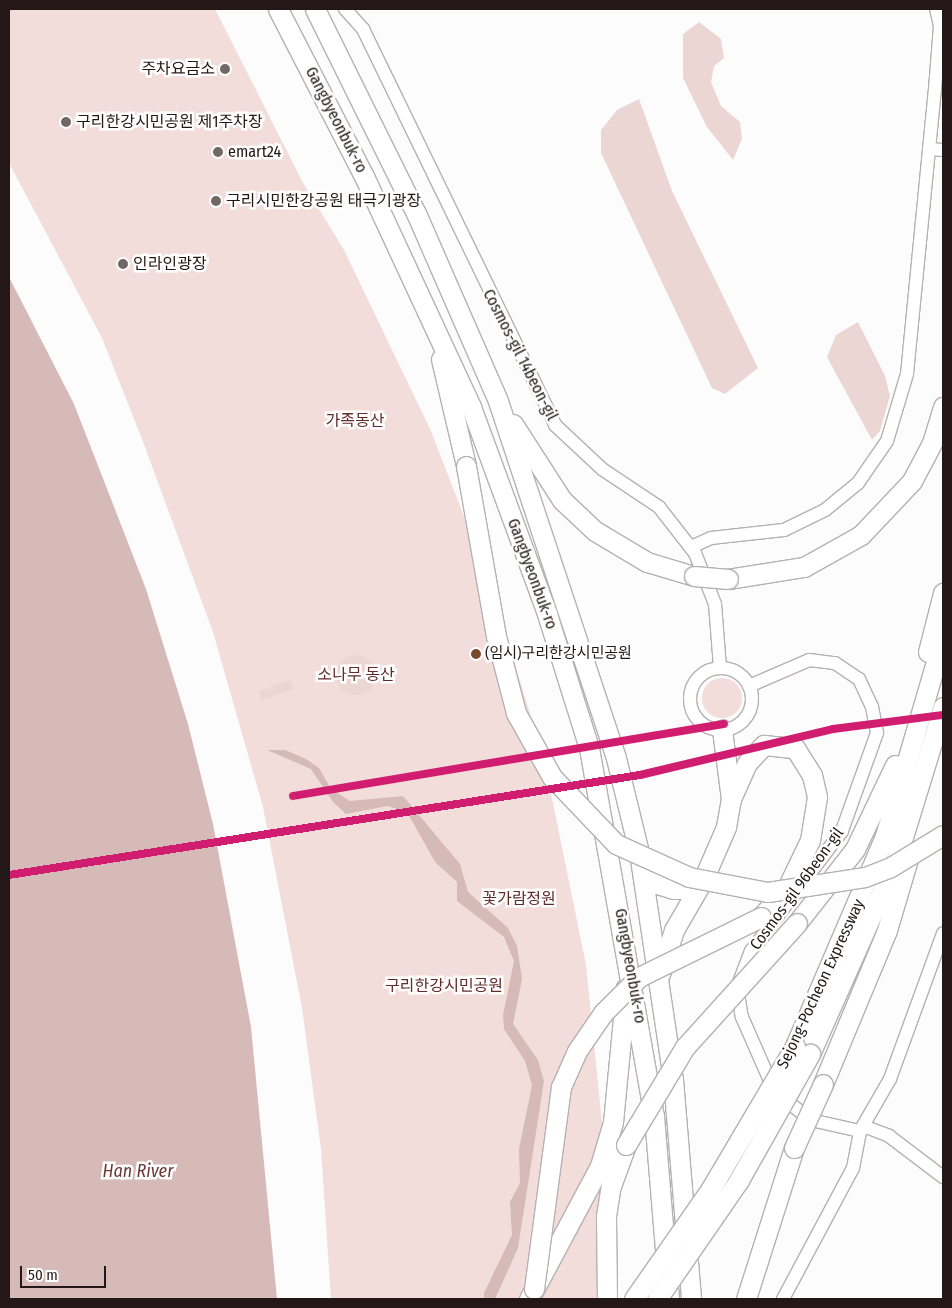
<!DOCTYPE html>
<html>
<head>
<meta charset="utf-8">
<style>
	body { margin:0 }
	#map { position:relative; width:952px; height:1308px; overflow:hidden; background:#fcfcfc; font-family:"Fira Sans Condensed","Noto Sans KR",sans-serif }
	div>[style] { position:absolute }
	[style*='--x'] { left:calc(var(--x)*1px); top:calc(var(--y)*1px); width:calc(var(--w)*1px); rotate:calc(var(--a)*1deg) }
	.green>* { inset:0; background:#f2ddda }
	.round { border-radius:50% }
	.forest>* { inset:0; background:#ecd6d4 }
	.water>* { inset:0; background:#d5bab7 }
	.roads { filter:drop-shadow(1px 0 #b6b1b1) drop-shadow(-1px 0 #b6b1b1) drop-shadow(0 1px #b6b1b1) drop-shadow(0 -1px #b6b1b1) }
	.minor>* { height:12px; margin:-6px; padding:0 6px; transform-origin:6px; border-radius:6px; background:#fff }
	.minor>.ring { margin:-6px; padding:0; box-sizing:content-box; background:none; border:12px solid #fff; border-radius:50% }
	.highway>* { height:19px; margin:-9.5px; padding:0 9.5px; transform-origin:9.5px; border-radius:9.5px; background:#fff }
	.bridges { filter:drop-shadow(1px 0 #b6b1b1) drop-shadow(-1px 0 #b6b1b1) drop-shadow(0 1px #b6b1b1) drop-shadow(0 -1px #b6b1b1) }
	.highway-bridge>* { height:19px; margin:-9.5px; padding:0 9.5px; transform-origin:9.5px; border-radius:9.5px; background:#fff }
	.metro-1>* { height:8px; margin:-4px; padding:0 4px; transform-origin:4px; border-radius:4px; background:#d11d70 }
	.dots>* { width:14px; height:14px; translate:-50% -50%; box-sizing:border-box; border:2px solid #fff; border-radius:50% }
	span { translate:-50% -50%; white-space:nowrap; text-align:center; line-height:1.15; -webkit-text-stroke:5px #fff; paint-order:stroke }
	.bus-label { font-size:15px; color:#231817 }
	.left { translate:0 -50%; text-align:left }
	.poi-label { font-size:16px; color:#231817 }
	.right { translate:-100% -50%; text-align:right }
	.street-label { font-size:16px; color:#231817 }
	.park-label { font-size:16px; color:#612c2a }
	.water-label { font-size:18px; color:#6d3734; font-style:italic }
	.frame { position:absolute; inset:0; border:10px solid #231817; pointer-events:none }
	.scale { position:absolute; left:20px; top:1266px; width:86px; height:22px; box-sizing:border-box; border:2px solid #231817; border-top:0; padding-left:6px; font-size:15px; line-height:18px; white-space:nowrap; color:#231817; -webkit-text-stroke:4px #fff; paint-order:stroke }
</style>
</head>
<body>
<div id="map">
	<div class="green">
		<i style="clip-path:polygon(9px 9px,215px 9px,302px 181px,344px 250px,431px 431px,491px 586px,544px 759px,586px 965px,608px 1182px,602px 1299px,331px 1299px,321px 1149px,302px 1008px,263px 807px,213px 632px,142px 439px,102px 338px,9px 163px)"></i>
		<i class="round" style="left:702px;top:678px;width:40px;height:40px"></i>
	</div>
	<div class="forest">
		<i style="clip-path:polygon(699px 22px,721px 39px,724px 58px,714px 66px,711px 82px,721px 106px,740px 122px,742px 139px,733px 160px,707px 127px,683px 78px,683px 34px)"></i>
		<i style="clip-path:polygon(639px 99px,672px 191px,758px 368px,725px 394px,712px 388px,601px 153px,601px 130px,617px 110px)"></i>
		<i style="clip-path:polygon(858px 322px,885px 376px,890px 396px,880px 431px,872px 440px,827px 357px,836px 335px)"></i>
		<i class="round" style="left:336px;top:655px;width:40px;height:40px"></i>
		<i style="clip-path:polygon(290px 680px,293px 689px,262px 700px,259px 691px)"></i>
	</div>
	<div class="water">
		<i style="clip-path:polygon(9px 277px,74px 404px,146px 589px,188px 724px,213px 824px,251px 1027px,277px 1299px,9px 1299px)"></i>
		<i style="clip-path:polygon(267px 750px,285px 750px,306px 759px,319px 768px,331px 789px,350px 801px,403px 796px,460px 864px,468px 892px,508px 928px,517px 946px,522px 979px,513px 1024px,538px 1060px,544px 1081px,518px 1248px,495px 1299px,484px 1299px,484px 1293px,512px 1235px,510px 1202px,520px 1183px,519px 1149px,532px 1085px,525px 1061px,504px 1029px,503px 1015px,514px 961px,504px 937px,457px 901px,457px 882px,435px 862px,407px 812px,387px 806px,346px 814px,333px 802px,311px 769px)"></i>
	</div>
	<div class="roads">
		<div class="minor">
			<i style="--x:345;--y:9;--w:27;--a:48"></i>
			<i style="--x:363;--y:29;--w:440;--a:64.1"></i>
			<i style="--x:555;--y:425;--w:64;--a:43.1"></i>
			<i style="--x:602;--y:469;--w:69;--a:33.7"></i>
			<i style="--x:659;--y:507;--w:58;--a:52"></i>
			<i style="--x:695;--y:553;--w:55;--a:68.6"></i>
			<i style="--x:715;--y:604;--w:63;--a:85.5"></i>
			<i style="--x:929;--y:149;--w:14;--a:4"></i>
			<i style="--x:691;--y:547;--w:22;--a:-24"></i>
			<i style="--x:711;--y:538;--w:73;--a:-6.3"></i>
			<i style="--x:784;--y:530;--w:46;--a:-26"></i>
			<i style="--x:825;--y:510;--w:43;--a:-39.3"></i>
			<i style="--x:858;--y:483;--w:51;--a:-55.4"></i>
			<i style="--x:887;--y:441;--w:70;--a:-73.4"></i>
			<i style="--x:907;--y:374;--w:286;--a:-84.4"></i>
			<i style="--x:935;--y:89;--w:63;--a:-85.5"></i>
			<i style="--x:940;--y:26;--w:17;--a:-103"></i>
			<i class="ring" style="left:690px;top:668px;width:50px;height:50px"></i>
			<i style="--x:749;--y:686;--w:65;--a:-23.4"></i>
			<i style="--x:809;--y:660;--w:26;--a:7"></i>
			<i style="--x:835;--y:663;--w:29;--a:34"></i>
			<i style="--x:859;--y:679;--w:31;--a:65"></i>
			<i style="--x:872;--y:707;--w:26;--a:79"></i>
			<i style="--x:877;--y:733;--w:104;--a:109.7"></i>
			<i style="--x:842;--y:831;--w:151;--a:127.2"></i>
			<i style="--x:751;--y:951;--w:39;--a:111"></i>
			<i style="--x:737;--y:987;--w:30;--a:81"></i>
			<i style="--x:742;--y:1017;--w:82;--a:66.3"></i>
			<i style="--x:775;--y:1092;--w:46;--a:37.9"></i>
			<i style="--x:811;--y:1120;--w:50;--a:12.7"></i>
			<i style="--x:860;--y:1131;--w:7;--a:-34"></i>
			<i style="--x:866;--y:1127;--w:25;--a:21"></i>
			<i style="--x:889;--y:1136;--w:68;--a:37.2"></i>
			<i style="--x:783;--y:1299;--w:149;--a:-61.9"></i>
			<i style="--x:853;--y:1168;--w:38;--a:-79"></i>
			<i style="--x:860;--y:1131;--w:60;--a:-60"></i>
			<i style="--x:890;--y:1079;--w:155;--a:-70"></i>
		</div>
		<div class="highway">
			<i style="--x:278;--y:9;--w:188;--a:62.8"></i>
			<i style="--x:364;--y:176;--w:255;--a:65.1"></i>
			<i style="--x:471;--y:407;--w:221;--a:69.8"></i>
			<i style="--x:547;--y:614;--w:140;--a:72.6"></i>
			<i style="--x:589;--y:748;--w:374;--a:80"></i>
			<i style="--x:654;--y:1116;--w:184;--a:85.3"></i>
			<i style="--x:315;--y:9;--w:228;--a:63.7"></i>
			<i style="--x:416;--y:213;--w:205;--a:66.4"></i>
			<i style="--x:498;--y:401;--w:376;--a:71.7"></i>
			<i style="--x:616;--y:758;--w:97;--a:76.3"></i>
			<i style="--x:639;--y:852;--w:230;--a:81.5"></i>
			<i style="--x:673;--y:1079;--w:221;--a:85.3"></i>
			<i style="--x:441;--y:359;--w:110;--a:76.8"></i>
			<i style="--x:513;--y:424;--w:90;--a:57.2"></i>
			<i style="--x:562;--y:500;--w:45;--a:43.2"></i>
			<i style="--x:595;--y:531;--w:61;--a:30.8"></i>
			<i style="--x:647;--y:562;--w:49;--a:16.6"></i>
			<i style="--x:728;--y:579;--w:77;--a:-9"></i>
			<i style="--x:804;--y:567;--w:65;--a:-29.3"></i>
			<i style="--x:861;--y:535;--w:74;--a:-46.6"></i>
			<i style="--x:912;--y:481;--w:43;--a:-62.2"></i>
			<i style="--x:932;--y:443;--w:38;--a:-73"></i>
			<i style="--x:928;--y:652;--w:61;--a:-75.7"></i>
			<i style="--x:731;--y:799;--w:39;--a:-66"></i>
			<i style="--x:747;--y:763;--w:25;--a:-47"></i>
			<i style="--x:764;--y:745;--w:31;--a:6"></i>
			<i style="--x:795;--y:748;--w:32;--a:58"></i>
			<i style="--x:812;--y:775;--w:23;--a:77"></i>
			<i style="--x:817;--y:797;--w:44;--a:99.2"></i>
			<i style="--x:810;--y:840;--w:55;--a:115.6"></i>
			<i style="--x:786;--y:890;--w:37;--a:133"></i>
			<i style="--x:643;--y:861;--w:27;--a:59"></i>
			<i style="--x:657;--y:884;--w:17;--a:17"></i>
			<i style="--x:673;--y:889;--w:12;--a:0"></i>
			<i style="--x:685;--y:889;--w:20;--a:-27"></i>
			<i style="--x:797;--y:923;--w:94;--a:-51.9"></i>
			<i style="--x:855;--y:849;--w:93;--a:-64.5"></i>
			<i style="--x:660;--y:974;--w:46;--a:-72.3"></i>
			<i style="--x:674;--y:930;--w:58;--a:-59.9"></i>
			<i style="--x:703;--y:880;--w:58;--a:-66.5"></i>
			<i style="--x:726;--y:827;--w:28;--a:-80"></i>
			<i style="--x:731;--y:799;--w:70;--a:-97.4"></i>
			<i style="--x:795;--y:1046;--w:228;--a:-66.8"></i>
			<i style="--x:885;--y:836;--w:206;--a:-73.7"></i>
			<i style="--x:810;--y:1054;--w:212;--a:-66.1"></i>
			<i style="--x:896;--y:860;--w:160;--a:-72.9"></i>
			<i style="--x:823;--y:1084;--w:167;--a:-67.4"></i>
			<i style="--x:887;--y:930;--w:74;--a:-73.5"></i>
			<i style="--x:529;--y:1299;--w:151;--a:-61.9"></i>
			<i style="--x:600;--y:1166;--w:46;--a:-73.5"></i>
			<i style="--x:613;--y:1122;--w:135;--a:-84.5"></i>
			<i style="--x:607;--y:1299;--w:83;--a:-90.7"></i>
			<i style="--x:606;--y:1216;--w:30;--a:-81"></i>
			<i style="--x:611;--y:1186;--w:44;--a:-69.9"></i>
			<i style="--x:746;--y:1299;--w:158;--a:-72.4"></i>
		</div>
	</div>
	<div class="bridges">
		<div class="highway-bridge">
			<i style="--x:466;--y:466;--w:173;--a:80"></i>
			<i style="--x:496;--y:636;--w:80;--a:75.4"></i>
			<i style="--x:516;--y:713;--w:73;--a:60.6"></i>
			<i style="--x:552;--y:777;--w:93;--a:46.3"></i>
			<i style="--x:616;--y:844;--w:80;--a:24.3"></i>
			<i style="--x:689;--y:877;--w:80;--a:10.8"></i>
			<i style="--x:768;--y:892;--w:98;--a:-8.8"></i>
			<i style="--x:865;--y:877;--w:26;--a:-21"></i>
			<i style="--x:889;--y:868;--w:63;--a:-31.4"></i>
			<i style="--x:694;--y:576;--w:34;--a:5"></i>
			<i style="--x:626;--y:1145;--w:114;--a:-59"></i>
			<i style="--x:685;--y:1047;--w:167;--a:-47.9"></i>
			<i style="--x:794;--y:1148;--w:70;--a:-65.6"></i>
			<i style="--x:534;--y:1289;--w:204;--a:-82.4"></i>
			<i style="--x:561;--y:1087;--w:39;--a:-66"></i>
			<i style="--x:577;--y:1051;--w:46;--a:-55.6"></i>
			<i style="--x:603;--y:1013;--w:51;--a:-45"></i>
			<i style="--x:639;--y:977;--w:136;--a:-26.2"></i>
			<i style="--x:634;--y:1299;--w:133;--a:-55.1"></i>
			<i style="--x:710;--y:1190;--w:167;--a:-59.4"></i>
			<i style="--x:657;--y:1299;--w:145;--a:-55.4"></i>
			<i style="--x:739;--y:1180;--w:145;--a:-60.6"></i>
		</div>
	</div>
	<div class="metro-1">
		<i style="--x:293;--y:796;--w:437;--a:-9.5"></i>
		<i style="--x:9;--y:875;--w:639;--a:-9.01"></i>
		<i style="--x:640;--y:775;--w:198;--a:-13.4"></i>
		<i style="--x:833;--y:729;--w:111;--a:-7.3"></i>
	</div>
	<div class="dots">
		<i style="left:225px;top:69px;background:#6f6867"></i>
		<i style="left:66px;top:122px;background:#6f6867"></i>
		<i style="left:218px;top:152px;background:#6f6867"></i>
		<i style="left:216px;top:201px;background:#6f6867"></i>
		<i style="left:123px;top:264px;background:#6f6867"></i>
		<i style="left:476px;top:654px;background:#7a4b2a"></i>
	</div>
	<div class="bus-label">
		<span class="left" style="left:485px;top:654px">(임시)구리한강시민공원</span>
	</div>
	<div class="poi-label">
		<span class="right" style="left:215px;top:69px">주차요금소</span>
		<span class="left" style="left:76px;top:122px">구리한강시민공원 제1주차장</span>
		<span class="left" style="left:228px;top:152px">emart24</span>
		<span class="left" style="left:226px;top:201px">구리시민한강공원 태극기광장</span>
		<span class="left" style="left:133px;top:264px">인라인광장</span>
	</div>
	<div class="street-label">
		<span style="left:336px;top:120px;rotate:63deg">Gangbyeonbuk-ro</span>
		<span style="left:520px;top:355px;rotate:63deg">Cosmos-gil 14beon-gil</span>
		<span style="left:532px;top:574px;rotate:70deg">Gangbyeonbuk-ro</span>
		<span style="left:797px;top:889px;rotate:-54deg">Cosmos-gil 96beon-gil</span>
		<span style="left:630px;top:966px;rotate:80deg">Gangbyeonbuk-ro</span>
		<span style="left:821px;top:984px;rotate:-65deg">Sejong-Pocheon Expressway</span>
	</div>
	<div class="park-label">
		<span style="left:355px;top:421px">가족동산</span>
		<span style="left:356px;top:675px">소나무 동산</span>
		<span style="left:519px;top:899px">꽃가람정원</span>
		<span style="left:444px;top:986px">구리한강시민공원</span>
	</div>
	<div class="water-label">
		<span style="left:138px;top:1171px">Han River</span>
	</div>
	<div class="frame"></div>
	<div class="scale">50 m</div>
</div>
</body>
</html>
